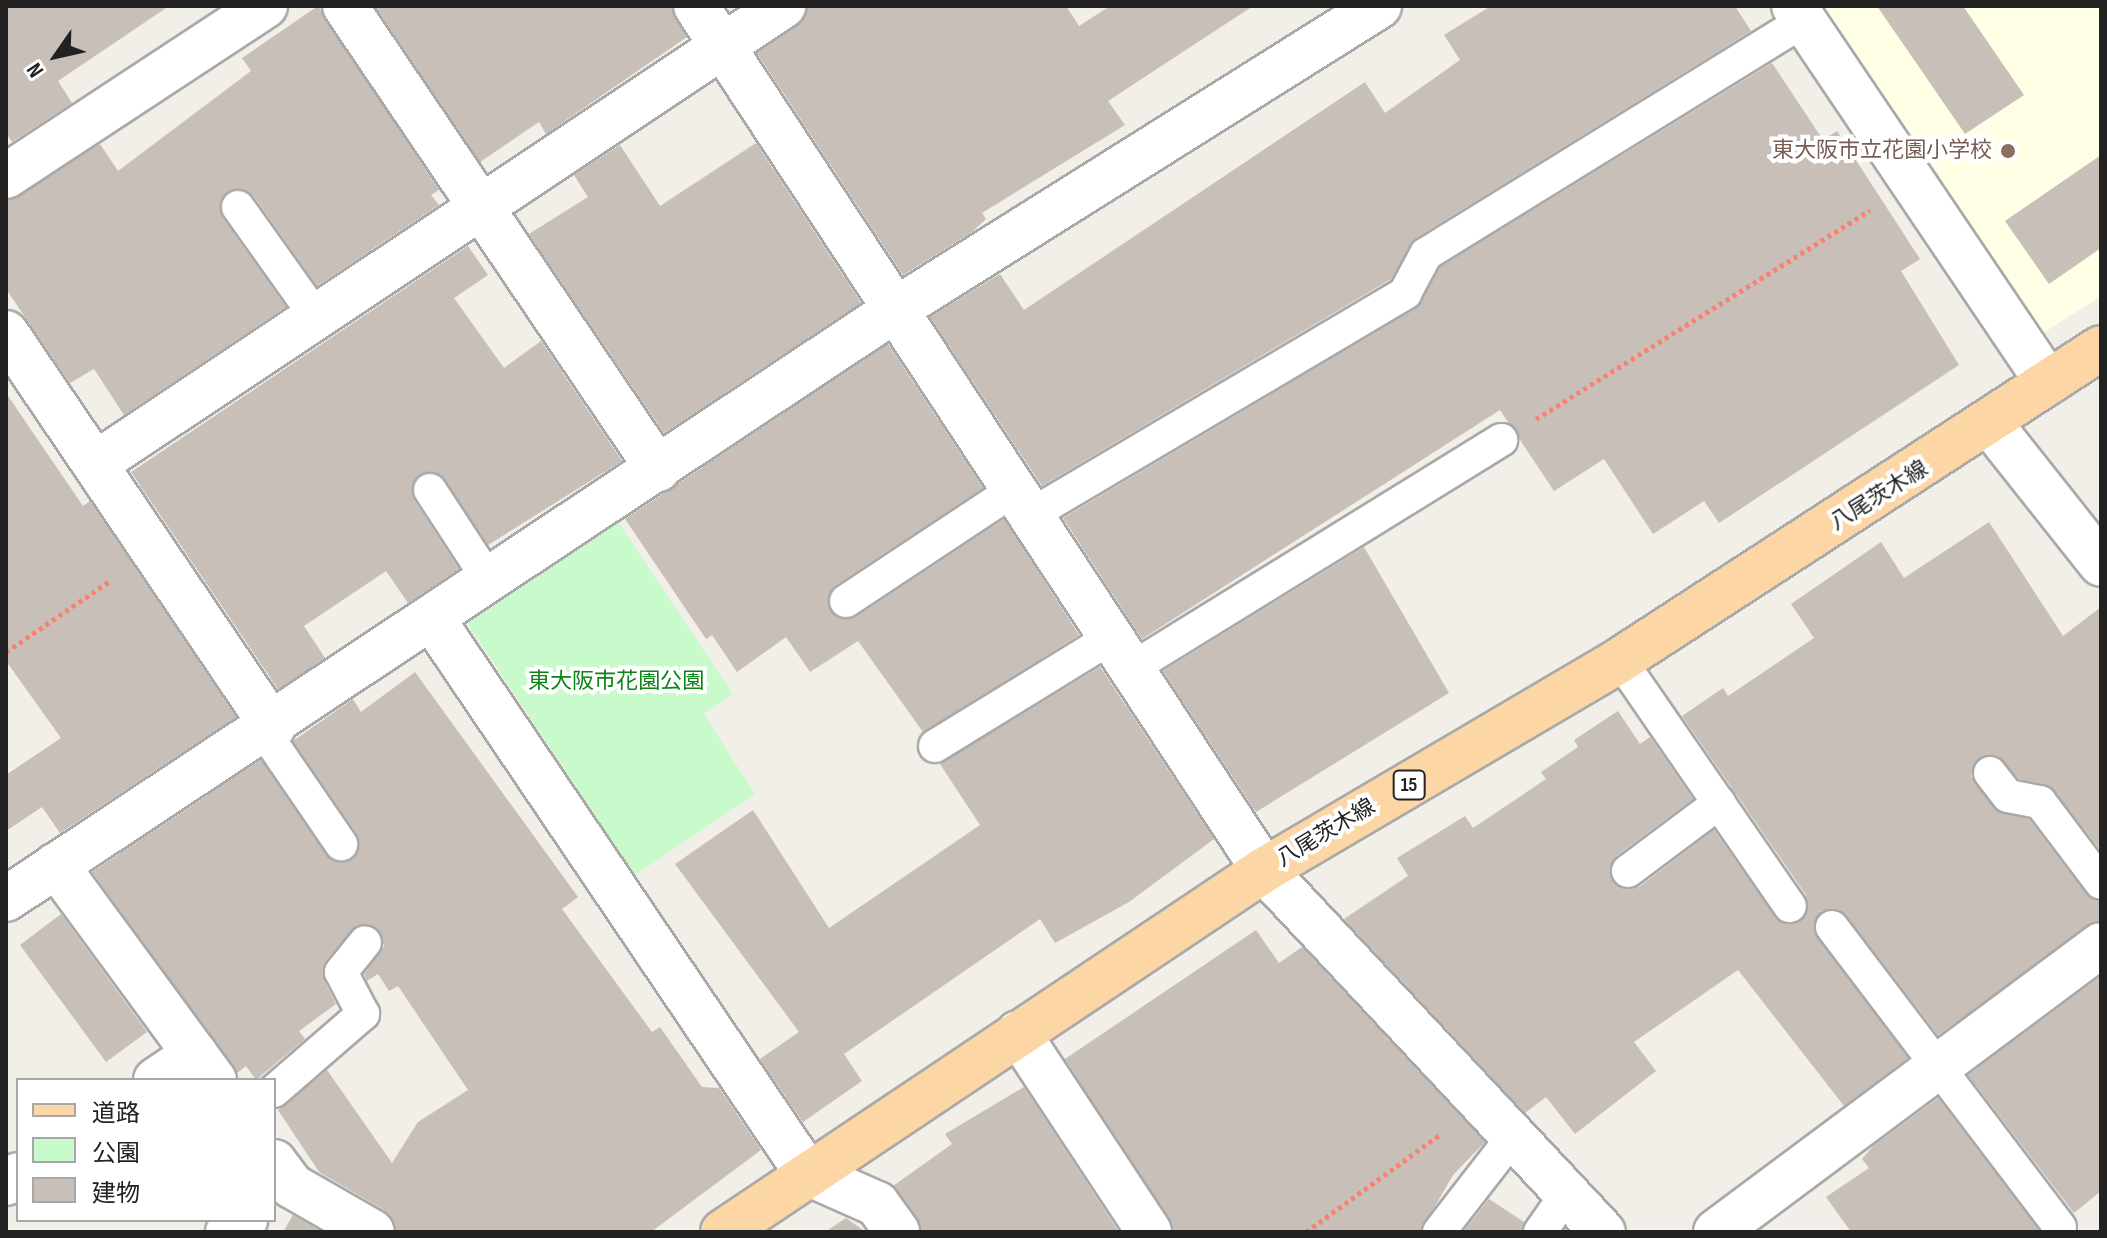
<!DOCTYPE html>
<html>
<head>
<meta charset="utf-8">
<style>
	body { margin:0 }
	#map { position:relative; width:2107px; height:1238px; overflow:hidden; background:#f2efe9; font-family:"Sofia Sans Condensed","Noto Sans JP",sans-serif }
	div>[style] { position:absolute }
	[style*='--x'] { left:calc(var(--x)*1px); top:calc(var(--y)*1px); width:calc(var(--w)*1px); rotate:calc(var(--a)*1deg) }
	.education>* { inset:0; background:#ffffe5 }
	.park>* { inset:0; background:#c8facc }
	.building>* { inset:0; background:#c7bfb8 }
	.path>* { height:5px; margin-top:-2.5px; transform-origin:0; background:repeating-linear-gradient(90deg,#fa8072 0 4px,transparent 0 8px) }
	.roads { filter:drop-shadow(2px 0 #a9a9a9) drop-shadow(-2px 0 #a9a9a9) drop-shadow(0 2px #a9a9a9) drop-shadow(0 -2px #a9a9a9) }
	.lane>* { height:32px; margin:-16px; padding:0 16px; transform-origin:16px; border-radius:16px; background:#fff }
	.street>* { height:44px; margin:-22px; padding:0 22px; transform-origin:22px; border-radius:22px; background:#fff }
	.primary>* { height:44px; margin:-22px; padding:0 22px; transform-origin:22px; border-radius:22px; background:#fcd6a4 }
	.dots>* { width:22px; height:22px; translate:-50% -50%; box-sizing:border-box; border:4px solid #fff; border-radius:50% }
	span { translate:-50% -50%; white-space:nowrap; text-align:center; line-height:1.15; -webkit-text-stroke:8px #fff; paint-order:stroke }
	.shield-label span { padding:2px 6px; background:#fff; border:2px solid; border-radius:6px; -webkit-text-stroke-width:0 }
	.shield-label { font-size:20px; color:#222; font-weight:700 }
	.education-label { font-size:22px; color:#785e54 }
	.right { translate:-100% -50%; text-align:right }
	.street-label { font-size:22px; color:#222 }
	.park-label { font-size:22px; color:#0c8416 }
	.frame { position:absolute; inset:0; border:8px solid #222; pointer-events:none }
	.legend { position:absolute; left:16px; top:1078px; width:260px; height:144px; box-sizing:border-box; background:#fff; border:2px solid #a7a7a7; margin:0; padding:10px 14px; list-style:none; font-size:24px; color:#222 }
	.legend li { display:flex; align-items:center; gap:16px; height:40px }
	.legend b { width:40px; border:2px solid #a7a7a7 }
	.north { position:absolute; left:16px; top:16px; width:80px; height:80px; -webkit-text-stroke:6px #fff; paint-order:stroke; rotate:236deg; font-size:22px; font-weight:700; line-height:32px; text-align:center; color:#222 }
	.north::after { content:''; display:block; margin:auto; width:28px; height:36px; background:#222; clip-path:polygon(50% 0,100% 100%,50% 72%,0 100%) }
</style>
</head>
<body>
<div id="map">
	<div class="education">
		<i style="clip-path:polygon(1816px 6px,2101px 6px,2101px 296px,2040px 335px)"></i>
	</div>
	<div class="park">
		<i style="clip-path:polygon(613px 514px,733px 694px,704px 714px,755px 794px,635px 875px,462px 615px)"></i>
	</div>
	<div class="building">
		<i style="clip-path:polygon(6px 6px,169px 6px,58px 81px,72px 103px,12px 142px,6px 133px)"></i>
		<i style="clip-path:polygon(318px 6px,439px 190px,431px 195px,439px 205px,317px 286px,253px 195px,228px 191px,222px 217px,286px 307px,124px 415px,94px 369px,70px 383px,6px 289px,6px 201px,100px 144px,118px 171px,251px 71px,242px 58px)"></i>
		<i style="clip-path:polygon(375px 6px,671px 6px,687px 37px,546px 134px,539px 122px,480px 162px)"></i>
		<i style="clip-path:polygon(808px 6px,1066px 6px,1079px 26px,1110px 6px,1253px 6px,1108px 101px,1125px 125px,982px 213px,986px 219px,972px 232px,903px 275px,757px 53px,797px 26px)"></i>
		<i style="clip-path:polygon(1491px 6px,1735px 6px,1751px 31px,1416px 238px,1391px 279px,1042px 486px,930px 317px,1000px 274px,1024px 310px,1365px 82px,1385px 113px,1460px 60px,1444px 35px)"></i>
		<i style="clip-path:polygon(1877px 6px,1963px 6px,2024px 95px,1965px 134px)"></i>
		<i style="clip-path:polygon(1772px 63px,1823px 140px,1837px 131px,1920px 259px,1901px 271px,1959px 365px,1719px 523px,1704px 501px,1653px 534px,1604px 459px,1554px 491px,1500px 410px,1142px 639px,1063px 518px,1415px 309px,1440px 267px)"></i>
		<i style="clip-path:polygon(756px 143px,861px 303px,664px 433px,529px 234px,588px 197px,574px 175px,620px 145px,660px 206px)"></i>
		<i style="clip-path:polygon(2101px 155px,2101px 248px,2049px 284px,2005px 221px)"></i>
		<i style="clip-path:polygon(468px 246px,488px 275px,454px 298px,504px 368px,541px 341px,622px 461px,488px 545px,445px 479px,419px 475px,414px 500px,459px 569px,408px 603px,386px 571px,304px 626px,325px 658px,278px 689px,131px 472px)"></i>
		<i style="clip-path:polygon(888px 344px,983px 488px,836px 585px,830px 611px,856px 617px,1004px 519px,1079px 635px,923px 732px,858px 641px,810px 672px,786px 637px,737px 672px,712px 635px,706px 639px,625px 519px)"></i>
		<i style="clip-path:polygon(6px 393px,83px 506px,90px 501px,236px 717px,60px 833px,42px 807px,6px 831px,6px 775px,61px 738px,6px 661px)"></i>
		<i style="clip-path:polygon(1989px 522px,2063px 636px,2101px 607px,2101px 851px,2054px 790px,2019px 779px,1998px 756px,1979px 758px,1971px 776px,1994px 808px,2029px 819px,2086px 894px,2101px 902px,2101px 920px,1938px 1035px,1847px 916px,1821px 911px,1817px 938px,1908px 1058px,1844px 1106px,1738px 970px,1634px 1042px,1656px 1071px,1575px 1134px,1546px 1097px,1525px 1113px,1344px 919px,1408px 876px,1397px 858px,1465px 816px,1473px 828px,1546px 779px,1541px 772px,1578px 747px,1574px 740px,1618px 711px,1640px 744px,1650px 737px,1693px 799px,1616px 856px,1613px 883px,1639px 887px,1714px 830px,1775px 917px,1800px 922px,1806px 895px,1682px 716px,1723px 688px,1728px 696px,1814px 638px,1791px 604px,1881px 542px,1904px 578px)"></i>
		<i style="clip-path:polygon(1364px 547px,1449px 693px,1256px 812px,1163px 671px)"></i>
		<i style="clip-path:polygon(1100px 667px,1214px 839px,1129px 902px,1055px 943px,1040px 919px,844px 1054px,862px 1081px,803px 1122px,760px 1059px,799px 1032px,675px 864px,753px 810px,829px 928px,980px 825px,940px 764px)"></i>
		<i style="clip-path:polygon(415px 672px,578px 897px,562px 909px,652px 1032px,660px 1027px,702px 1087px,719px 1088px,761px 1150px,651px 1232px,397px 1232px,384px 1210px,319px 1172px,278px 1110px,327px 1070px,392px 1163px,418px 1122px,468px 1090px,398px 986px,389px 991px,378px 974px,367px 981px,364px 974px,384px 946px,377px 928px,357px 925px,326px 960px,324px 980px,336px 1004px,299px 1031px,305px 1039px,256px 1080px,246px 1066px,237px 1073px,92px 872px,261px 760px,326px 855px,351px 860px,357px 834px,293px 741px,353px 699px,361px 712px)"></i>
		<i style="clip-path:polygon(61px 914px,147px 1032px,106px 1062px,20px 945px)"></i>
		<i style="clip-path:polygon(1256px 930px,1279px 963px,1302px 947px,1485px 1142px,1453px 1175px,1420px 1232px,1174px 1232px,1065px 1059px)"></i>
		<i style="clip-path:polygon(2101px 976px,2101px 1191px,2074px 1213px,1968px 1075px)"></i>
		<i style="clip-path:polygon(1024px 1087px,1119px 1232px,922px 1232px,893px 1186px,952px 1144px,945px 1134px)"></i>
		<i style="clip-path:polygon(1938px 1098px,2040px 1232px,1851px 1232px,1826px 1197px,1869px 1168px,1862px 1159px,1873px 1146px)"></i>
		<i style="clip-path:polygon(1489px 1199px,1524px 1222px,1521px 1232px,1463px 1232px)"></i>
		<i style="clip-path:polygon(293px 1215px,322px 1232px,283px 1232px)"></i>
		<i style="clip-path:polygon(846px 1218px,866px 1232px,825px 1232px)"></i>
	</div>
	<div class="path">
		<i style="--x:1536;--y:419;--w:394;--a:-32"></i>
		<i style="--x:6;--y:652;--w:127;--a:-34.4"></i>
		<i style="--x:1306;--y:1232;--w:167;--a:-36"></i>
	</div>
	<div class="roads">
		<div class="lane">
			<i style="--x:238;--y:207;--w:131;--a:54.6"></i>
			<i style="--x:430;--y:490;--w:110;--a:56.9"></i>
			<i style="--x:1032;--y:514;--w:434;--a:-30.6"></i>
			<i style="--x:1405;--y:293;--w:44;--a:-61.7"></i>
			<i style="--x:1426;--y:254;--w:443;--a:-31.7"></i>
			<i style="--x:846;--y:601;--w:203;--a:-33.5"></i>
			<i style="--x:1620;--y:660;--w:299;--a:55.4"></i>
			<i style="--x:1132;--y:668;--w:434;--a:-31.7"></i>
			<i style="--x:265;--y:733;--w:135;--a:55.6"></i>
			<i style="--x:935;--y:746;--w:208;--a:-31.6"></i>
			<i style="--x:1990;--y:773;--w:29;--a:52"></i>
			<i style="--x:2008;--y:796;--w:33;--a:11"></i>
			<i style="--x:2040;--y:802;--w:101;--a:53"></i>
			<i style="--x:1628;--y:871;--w:114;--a:-36.8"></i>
			<i style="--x:1832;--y:927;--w:377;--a:52.8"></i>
			<i style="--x:274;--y:1091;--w:118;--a:-40.9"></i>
			<i style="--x:363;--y:1014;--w:47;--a:-117.6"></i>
			<i style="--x:341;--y:972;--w:38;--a:-51"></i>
			<i style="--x:1439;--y:1232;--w:124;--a:-52.2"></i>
			<i style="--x:1540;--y:1232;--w:49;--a:-55"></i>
		</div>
		<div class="street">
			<i style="--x:345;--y:6;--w:559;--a:55.94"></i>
			<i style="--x:696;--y:6;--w:1034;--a:56.68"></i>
			<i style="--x:1264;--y:870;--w:496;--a:46.9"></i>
			<i style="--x:1794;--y:6;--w:454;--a:56"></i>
			<i style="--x:6;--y:176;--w:310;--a:-33.3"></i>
			<i style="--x:6;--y:333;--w:476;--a:55.9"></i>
			<i style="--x:1991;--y:425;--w:177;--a:51.6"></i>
			<i style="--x:95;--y:464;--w:827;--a:-33.65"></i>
			<i style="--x:433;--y:620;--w:668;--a:55.93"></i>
			<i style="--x:807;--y:1173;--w:77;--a:23.9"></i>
			<i style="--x:877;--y:1204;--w:34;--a:54"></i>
			<i style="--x:56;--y:865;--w:267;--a:53.7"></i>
			<i style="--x:6;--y:899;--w:1070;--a:-33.53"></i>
			<i style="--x:898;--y:308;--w:568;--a:-32.12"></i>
			<i style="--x:1018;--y:1033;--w:238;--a:56.6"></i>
			<i style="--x:156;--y:1080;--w:47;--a:-33.7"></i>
			<i style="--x:274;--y:1162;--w:30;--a:53"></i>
			<i style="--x:292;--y:1186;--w:92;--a:29.9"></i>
			<i style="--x:6;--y:1183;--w:14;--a:-34"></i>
			<i style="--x:228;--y:1232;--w:21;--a:-35"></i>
			<i style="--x:1716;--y:1232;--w:480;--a:-36.7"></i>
		</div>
		<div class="primary">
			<i style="--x:723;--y:1232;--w:651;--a:-33.79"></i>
			<i style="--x:1264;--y:870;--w:413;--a:-30.5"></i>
			<i style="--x:1620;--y:660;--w:573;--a:-32.97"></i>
		</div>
	</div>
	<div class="dots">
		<i style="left:2008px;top:151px;background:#8d6e63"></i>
	</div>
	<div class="shield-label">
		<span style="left:1409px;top:785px">15</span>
	</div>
	<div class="education-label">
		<span class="right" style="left:1992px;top:151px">東大阪市立花園小学校</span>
	</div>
	<div class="street-label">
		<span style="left:1879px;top:496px;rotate:-32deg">八尾茨木線</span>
		<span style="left:1326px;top:833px;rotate:-31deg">八尾茨木線</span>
	</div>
	<div class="park-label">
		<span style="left:616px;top:682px">東大阪市花園公園</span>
	</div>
	<div class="frame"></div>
	<ul class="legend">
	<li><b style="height:10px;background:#fcd6a4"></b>道路</li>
	<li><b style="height:22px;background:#c8facc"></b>公園</li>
	<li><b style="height:22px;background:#c7bfb8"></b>建物</li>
	</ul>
	<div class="north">N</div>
</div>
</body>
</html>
